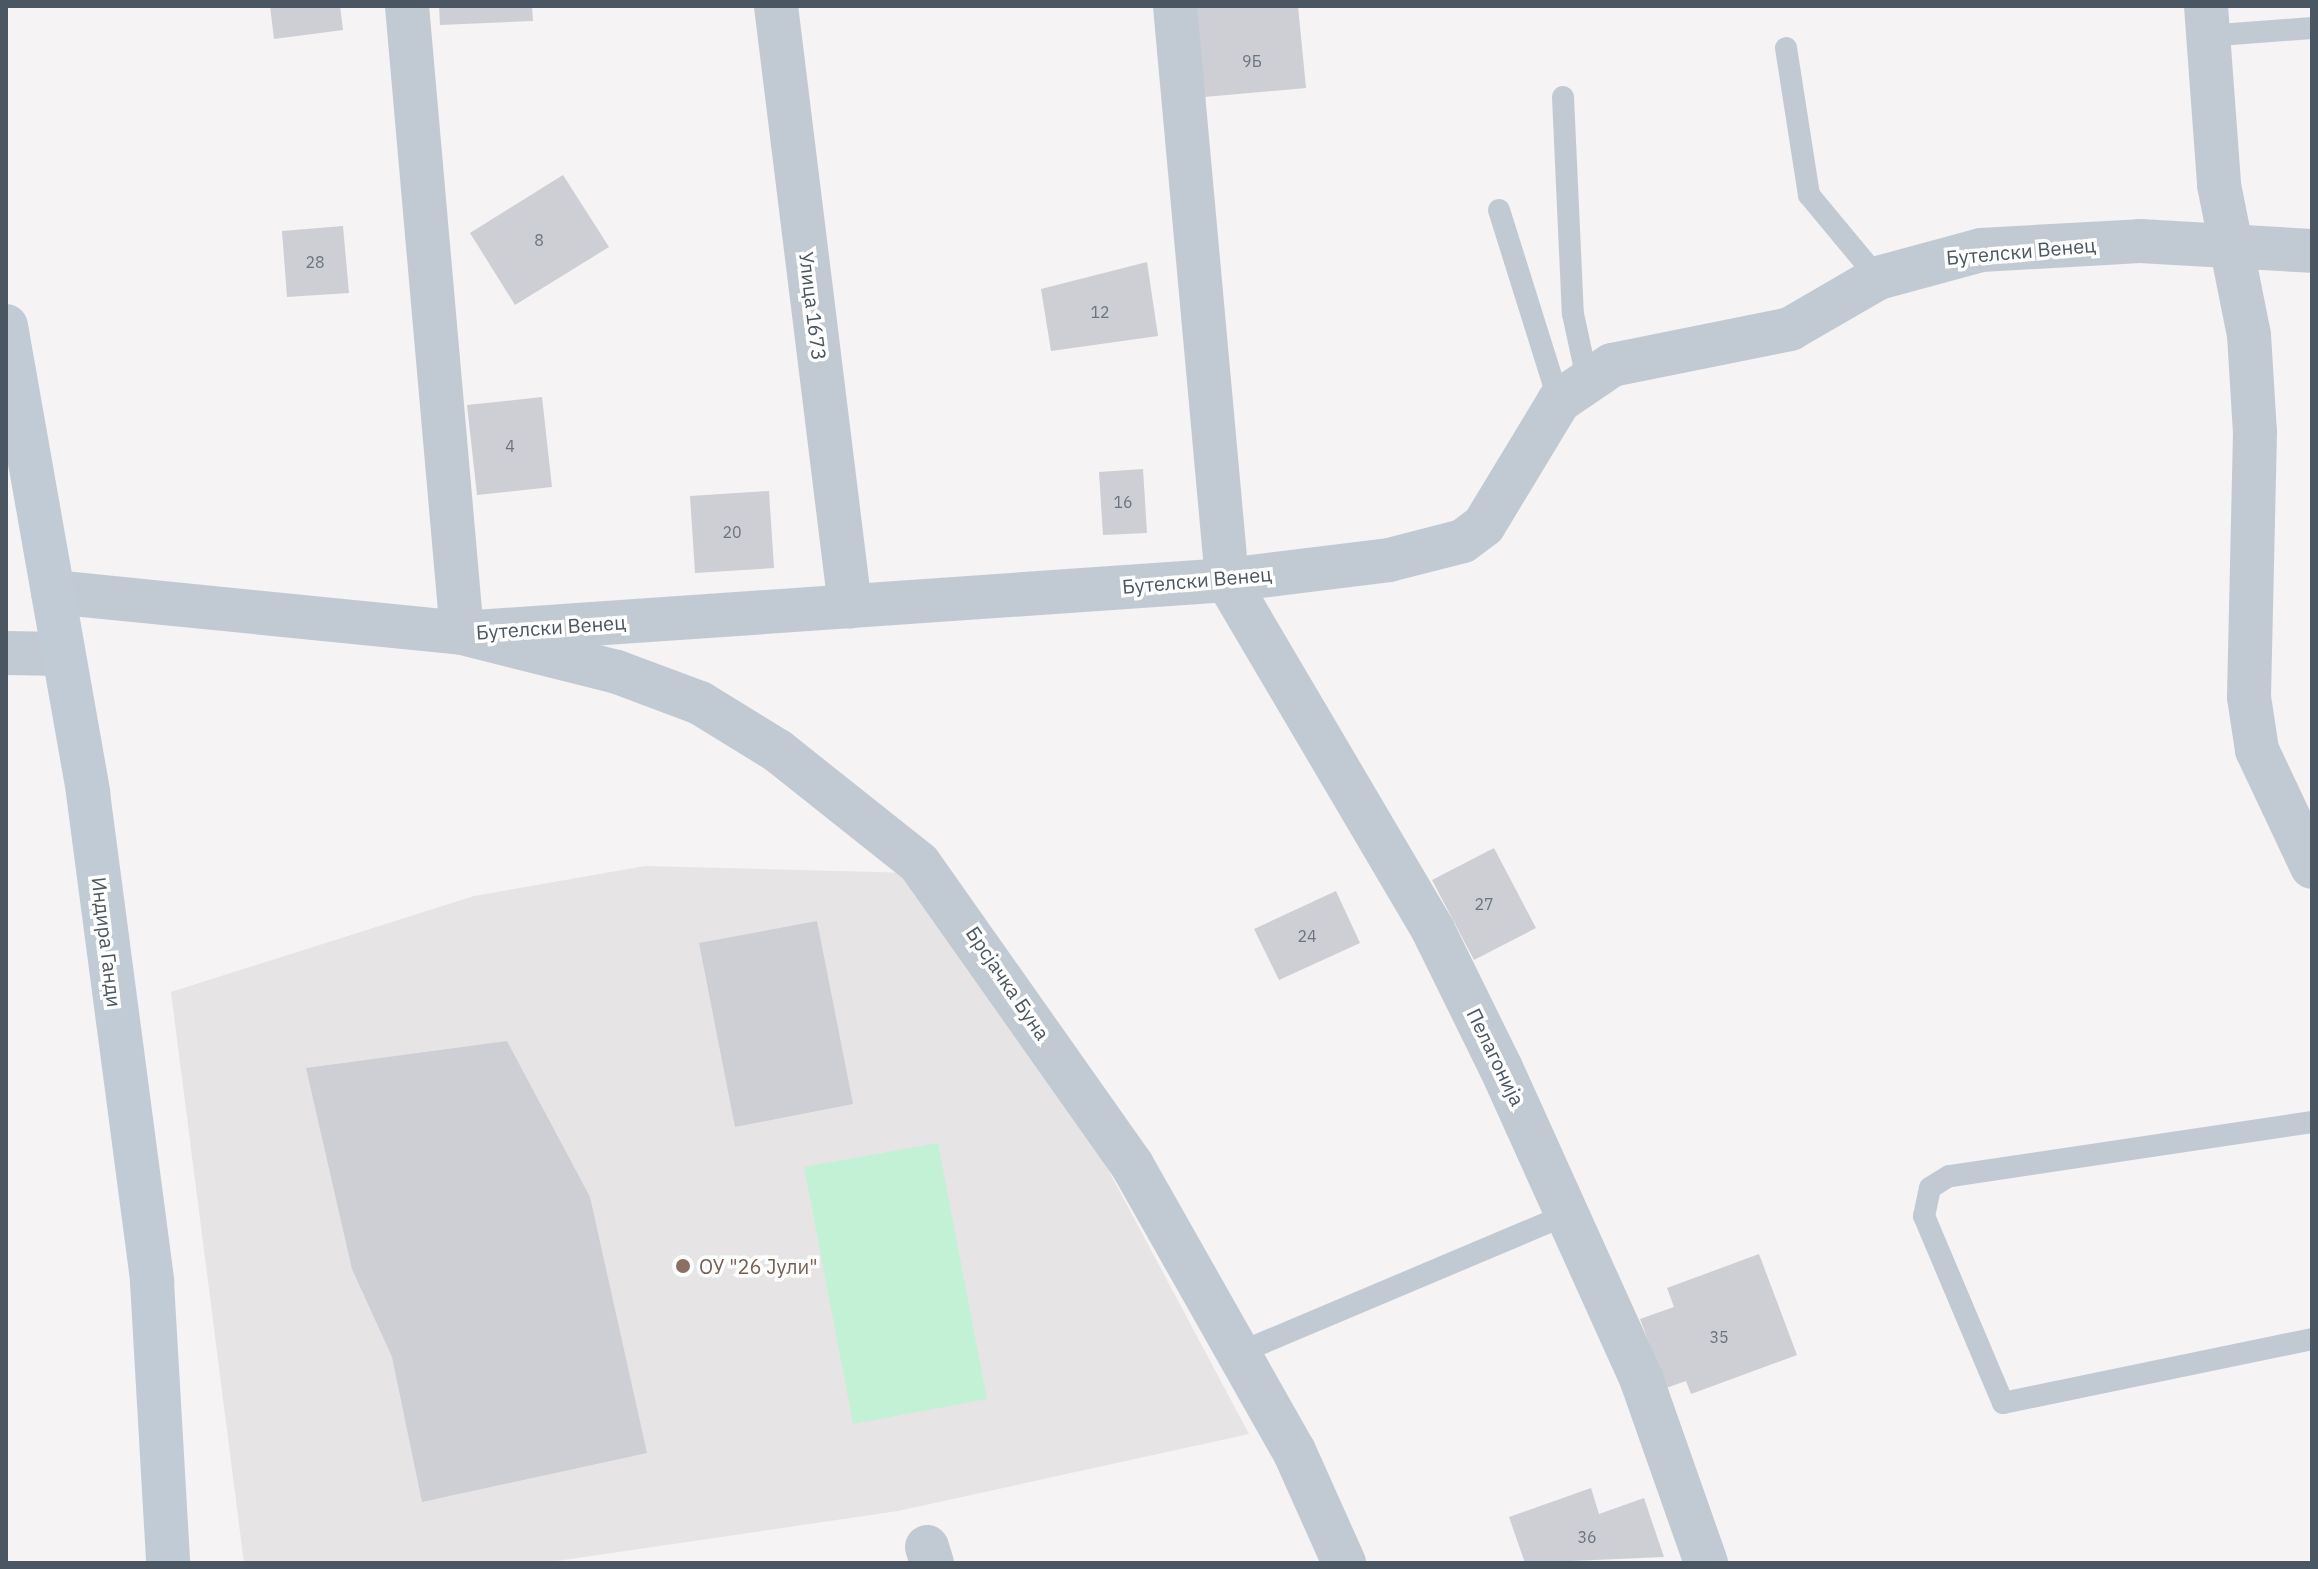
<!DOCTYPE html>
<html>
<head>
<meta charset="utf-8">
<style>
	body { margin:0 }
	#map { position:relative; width:2318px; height:1569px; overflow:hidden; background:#f5f3f3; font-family:"IBM Plex Sans",sans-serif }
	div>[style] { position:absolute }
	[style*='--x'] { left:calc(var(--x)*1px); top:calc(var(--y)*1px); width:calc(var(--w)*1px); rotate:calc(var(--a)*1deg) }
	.education>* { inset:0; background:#e6e4e5 }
	.green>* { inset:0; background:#c3f1d5 }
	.building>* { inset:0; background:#cdcfd5 }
	.lane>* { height:22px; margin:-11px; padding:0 11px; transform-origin:11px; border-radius:11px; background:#c1cad2 }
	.street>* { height:44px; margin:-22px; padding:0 22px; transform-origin:22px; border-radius:22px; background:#c1cad2 }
	.secondary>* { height:44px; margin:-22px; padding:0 22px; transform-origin:22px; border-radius:22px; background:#c1cbd6 }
	.dots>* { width:22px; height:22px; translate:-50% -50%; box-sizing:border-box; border:4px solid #fff; border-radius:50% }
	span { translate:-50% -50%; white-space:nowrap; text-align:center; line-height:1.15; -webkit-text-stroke:7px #fff; paint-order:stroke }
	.number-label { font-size:16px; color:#6b747e }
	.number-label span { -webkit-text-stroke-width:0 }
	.street-label { font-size:20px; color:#4a5661 }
	.education-label { font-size:20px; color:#785e54 }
	.left { translate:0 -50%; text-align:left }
	.frame { position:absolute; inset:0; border:8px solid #4a5661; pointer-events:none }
</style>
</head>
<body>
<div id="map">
	<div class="education">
		<i style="clip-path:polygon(645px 866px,914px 873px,1070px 1098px,1249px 1434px,898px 1511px,543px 1563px,244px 1563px,171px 992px,474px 896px)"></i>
	</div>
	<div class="green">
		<i style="clip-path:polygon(938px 1143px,987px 1399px,853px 1424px,804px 1167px)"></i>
	</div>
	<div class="building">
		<i style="clip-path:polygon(270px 6px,340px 6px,343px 30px,274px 39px)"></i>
		<i style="clip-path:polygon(439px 6px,532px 6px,533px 21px,440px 25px)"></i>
		<i style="clip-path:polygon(1196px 6px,1298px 6px,1306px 88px,1204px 97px)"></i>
		<i style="clip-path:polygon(563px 175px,609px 247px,515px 305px,470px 233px)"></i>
		<i style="clip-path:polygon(343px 226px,349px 293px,287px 297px,282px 231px)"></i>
		<i style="clip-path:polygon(1147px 262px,1158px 336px,1051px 351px,1041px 289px)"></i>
		<i style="clip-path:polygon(542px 397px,552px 487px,477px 495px,467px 405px)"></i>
		<i style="clip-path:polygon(1143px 469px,1147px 533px,1103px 535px,1099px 472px)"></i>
		<i style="clip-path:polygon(769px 491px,774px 568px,695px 573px,690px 496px)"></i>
		<i style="clip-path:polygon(1494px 848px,1536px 928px,1474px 960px,1432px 880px)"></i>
		<i style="clip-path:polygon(1336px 891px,1360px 943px,1279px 980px,1254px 929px)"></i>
		<i style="clip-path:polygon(817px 921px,853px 1104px,735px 1127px,699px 943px)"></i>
		<i style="clip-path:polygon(507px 1041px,590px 1197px,647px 1453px,422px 1502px,392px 1357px,352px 1269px,306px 1068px)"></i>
		<i style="clip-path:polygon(1759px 1254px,1797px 1355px,1691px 1394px,1686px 1381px,1666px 1388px,1640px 1319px,1674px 1307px,1667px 1288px)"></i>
		<i style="clip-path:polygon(1591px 1488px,1599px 1514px,1644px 1498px,1664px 1557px,1525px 1563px,1509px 1517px)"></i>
	</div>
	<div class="lane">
		<i style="--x:2206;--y:36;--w:106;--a:-4.3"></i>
		<i style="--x:1786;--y:48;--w:149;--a:81.1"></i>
		<i style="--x:1809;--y:195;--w:108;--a:50.3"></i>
		<i style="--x:1563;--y:97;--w:217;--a:87.4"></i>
		<i style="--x:1573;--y:314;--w:66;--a:77.8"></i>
		<i style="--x:1499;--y:210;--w:200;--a:72.6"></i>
		<i style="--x:2312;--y:1122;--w:367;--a:171.5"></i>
		<i style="--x:1949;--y:1176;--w:22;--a:148"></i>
		<i style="--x:1930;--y:1188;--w:29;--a:102"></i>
		<i style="--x:1924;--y:1216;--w:203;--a:67.1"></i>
		<i style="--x:2003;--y:1403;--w:316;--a:-11.7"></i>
		<i style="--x:1239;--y:1353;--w:360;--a:-22.9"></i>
	</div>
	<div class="street">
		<i style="--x:407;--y:6;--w:629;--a:84.99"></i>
		<i style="--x:462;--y:633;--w:160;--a:14.1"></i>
		<i style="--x:617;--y:672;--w:89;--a:20.5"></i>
		<i style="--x:700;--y:703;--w:92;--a:31.6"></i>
		<i style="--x:778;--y:751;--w:180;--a:38.5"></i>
		<i style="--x:919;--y:863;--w:370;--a:54.8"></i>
		<i style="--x:1132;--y:1165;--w:329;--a:60.5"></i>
		<i style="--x:1294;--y:1451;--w:123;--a:65.9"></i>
		<i style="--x:776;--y:6;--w:605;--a:82.97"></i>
		<i style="--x:1175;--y:6;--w:576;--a:84.82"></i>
		<i style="--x:1227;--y:580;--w:406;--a:59.5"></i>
		<i style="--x:1433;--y:930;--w:154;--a:63.8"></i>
		<i style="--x:1501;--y:1068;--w:343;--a:65.7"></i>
		<i style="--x:1642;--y:1381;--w:193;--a:70.6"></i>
		<i style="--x:2206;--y:6;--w:179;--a:85.8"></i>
		<i style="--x:2219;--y:185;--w:153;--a:78.7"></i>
		<i style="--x:2249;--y:335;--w:97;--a:86.5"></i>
		<i style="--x:2255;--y:432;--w:265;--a:91.3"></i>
		<i style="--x:2249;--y:697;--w:54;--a:81.4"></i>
		<i style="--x:2257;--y:750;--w:129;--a:64.8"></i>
		<i style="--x:53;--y:592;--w:411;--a:5.7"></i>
		<i style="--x:462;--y:633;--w:767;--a:-3.96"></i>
		<i style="--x:1227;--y:580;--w:163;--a:-7"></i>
		<i style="--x:1389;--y:560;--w:76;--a:-14.4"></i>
		<i style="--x:1463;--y:541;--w:26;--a:-37"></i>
		<i style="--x:1484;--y:525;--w:145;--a:-58.8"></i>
		<i style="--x:1559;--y:401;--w:64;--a:-34.2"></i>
		<i style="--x:1612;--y:365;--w:182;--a:-11.4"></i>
		<i style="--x:1790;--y:329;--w:102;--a:-30.1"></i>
		<i style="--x:1878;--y:278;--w:107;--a:-15.2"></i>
		<i style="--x:1981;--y:250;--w:159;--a:-3.2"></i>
		<i style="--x:2140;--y:241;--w:172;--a:3.3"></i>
		<i style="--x:6;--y:653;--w:55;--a:1"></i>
		<i style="--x:927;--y:1547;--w:17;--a:73"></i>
	</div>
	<div class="secondary">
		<i style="--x:6;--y:326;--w:474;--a:80"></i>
		<i style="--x:88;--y:793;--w:493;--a:82.5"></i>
		<i style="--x:152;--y:1282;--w:281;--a:86.7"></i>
	</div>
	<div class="dots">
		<i style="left:683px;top:1266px;background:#8d6e63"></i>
	</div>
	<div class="number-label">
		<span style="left:1252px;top:61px">9Б</span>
		<span style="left:539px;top:240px">8</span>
		<span style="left:315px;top:262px">28</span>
		<span style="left:1100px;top:312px">12</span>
		<span style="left:510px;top:446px">4</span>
		<span style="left:1123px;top:502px">16</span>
		<span style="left:732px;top:532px">20</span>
		<span style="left:1484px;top:904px">27</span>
		<span style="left:1307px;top:936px">24</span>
		<span style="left:1719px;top:1337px">35</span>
		<span style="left:1587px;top:1537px">36</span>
	</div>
	<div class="street-label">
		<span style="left:2021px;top:251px;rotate:-5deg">Бутелски Венец</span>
		<span style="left:813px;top:306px;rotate:83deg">Улица 1673</span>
		<span style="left:1197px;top:580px;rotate:-5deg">Бутелски Венец</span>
		<span style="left:551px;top:627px;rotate:-4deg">Бутелски Венец</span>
		<span style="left:107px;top:942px;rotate:83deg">Индира Ганди</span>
		<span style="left:1008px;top:983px;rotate:56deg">Брсјачка Буна</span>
		<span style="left:1496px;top:1057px;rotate:64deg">Пелагонија</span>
	</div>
	<div class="education-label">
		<span class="left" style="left:699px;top:1266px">ОУ "26 Јули"</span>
	</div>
	<div class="frame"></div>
</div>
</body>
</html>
